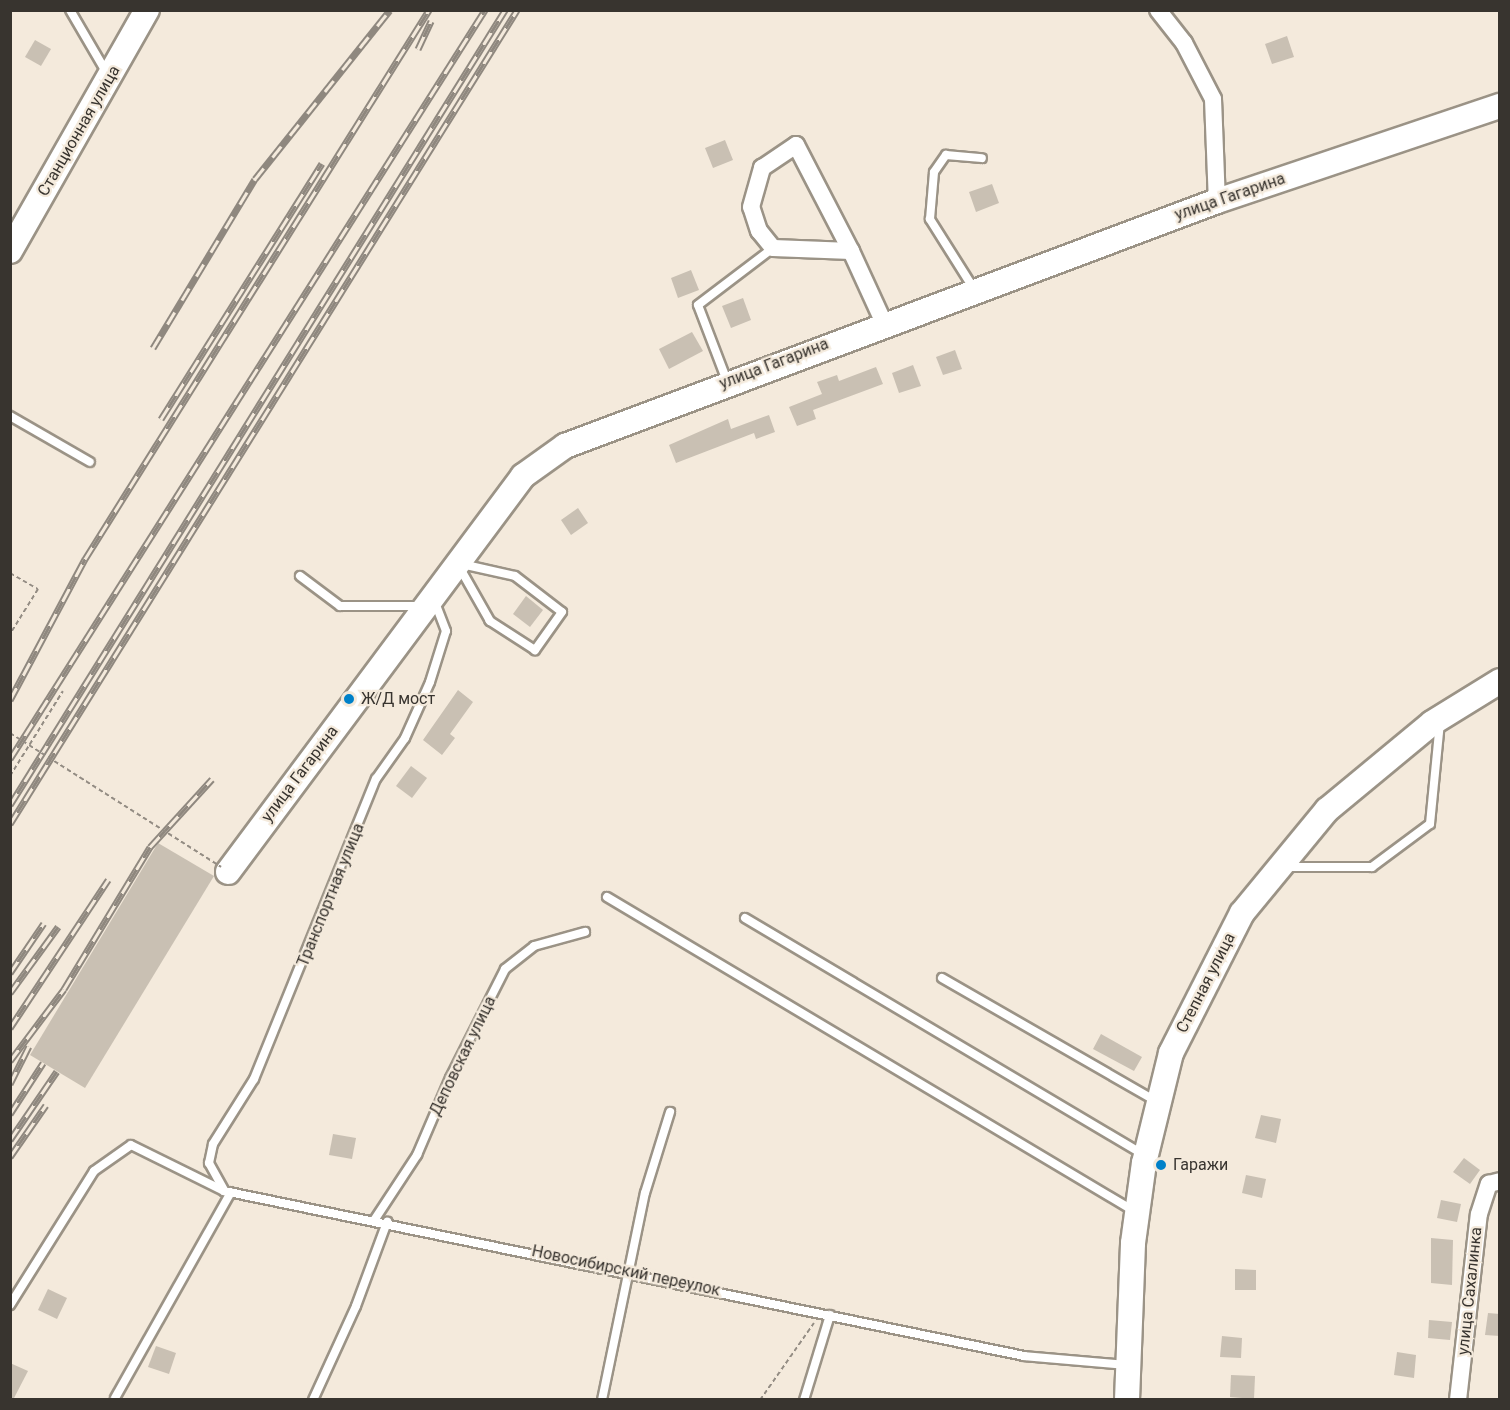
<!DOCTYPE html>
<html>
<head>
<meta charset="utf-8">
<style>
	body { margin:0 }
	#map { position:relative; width:1510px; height:1410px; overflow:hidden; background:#f4eadc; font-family:Roboto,sans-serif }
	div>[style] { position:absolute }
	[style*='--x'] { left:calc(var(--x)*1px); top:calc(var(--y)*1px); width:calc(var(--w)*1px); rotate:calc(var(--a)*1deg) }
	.building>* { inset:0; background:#c9c0b3 }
	.path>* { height:2px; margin-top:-1px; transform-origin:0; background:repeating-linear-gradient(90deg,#938c83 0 4.5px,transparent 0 7.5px) }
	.roads { filter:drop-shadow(2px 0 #9b9386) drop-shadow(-2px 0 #9b9386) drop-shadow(0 2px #9b9386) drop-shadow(0 -2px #9b9386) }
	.lane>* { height:8px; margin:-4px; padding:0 4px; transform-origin:4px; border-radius:4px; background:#fff }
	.street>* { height:16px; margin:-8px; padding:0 8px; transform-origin:8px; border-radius:8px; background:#fff }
	.secondary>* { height:24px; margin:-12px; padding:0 12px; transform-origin:12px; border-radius:12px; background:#fff }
	.rail>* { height:7px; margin-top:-3.5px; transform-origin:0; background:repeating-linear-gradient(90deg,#f4eadc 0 14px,#8f887f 0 28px); box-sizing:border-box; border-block:2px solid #8f887f }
	.path-bridge>* { height:2px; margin-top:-1px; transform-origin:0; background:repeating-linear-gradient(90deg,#938c83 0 4.5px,transparent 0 7.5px) }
	.dots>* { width:16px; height:16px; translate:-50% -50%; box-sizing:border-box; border:3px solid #f4eadc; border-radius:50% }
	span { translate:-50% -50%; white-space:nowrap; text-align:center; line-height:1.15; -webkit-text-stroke:4.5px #f4eadc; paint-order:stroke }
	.street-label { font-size:16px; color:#38342f }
	.poi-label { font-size:16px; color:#38342f }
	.left { translate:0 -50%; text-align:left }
	.frame { position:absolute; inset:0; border:12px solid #38342f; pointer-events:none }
</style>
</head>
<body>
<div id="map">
	<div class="building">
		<i style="clip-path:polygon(1287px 36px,1294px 57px,1272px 64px,1265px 44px)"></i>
		<i style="clip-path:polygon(35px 40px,51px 49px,41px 66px,25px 57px)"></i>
		<i style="clip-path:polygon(725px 140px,733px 160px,713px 168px,705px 148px)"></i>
		<i style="clip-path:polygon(992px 184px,999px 203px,976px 212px,969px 192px)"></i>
		<i style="clip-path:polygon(691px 270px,699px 290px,678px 298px,671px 278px)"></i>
		<i style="clip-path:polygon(743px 298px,751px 320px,731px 328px,722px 306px)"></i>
		<i style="clip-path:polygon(692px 332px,703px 351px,669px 369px,659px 349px)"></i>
		<i style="clip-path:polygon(955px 350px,962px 369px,943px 375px,936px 357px)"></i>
		<i style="clip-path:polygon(913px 365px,921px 386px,899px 393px,892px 373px)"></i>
		<i style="clip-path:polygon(876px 367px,883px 384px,813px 410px,816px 419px,797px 426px,789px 407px,822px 394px,817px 382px,837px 375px,839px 381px)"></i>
		<i style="clip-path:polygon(769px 415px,775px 432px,756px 439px,754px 433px,676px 463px,669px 445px,728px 419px,731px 429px)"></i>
		<i style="clip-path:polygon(578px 508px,588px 523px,571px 535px,561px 520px)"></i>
		<i style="clip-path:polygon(526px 596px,543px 610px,530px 627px,513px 614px)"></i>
		<i style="clip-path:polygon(458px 690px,473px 702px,450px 734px,455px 738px,442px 755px,423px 740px)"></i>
		<i style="clip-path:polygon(411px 766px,427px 778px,412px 798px,396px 786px)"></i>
		<i style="clip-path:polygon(158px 843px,214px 876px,85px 1088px,30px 1055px)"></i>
		<i style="clip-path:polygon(1101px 1034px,1142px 1057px,1134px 1071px,1093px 1049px)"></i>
		<i style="clip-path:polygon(1261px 1115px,1281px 1119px,1276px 1143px,1255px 1138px)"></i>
		<i style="clip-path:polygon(333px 1134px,356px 1138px,352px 1159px,329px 1155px)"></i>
		<i style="clip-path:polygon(1464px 1158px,1480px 1170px,1470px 1184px,1453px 1172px)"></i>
		<i style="clip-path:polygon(1246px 1175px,1266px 1179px,1262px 1198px,1242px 1193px)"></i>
		<i style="clip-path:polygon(1441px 1200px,1461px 1204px,1457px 1222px,1437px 1218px)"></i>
		<i style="clip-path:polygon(1431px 1238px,1453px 1240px,1452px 1285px,1431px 1283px)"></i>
		<i style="clip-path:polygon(1235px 1269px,1256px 1270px,1256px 1290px,1235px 1290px)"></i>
		<i style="clip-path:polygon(48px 1289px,67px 1298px,57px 1319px,38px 1310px)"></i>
		<i style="clip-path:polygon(1488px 1313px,1500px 1314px,1500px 1336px,1485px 1335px)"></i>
		<i style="clip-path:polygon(1429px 1320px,1452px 1322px,1450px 1340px,1428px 1338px)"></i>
		<i style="clip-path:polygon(1222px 1336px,1242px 1338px,1241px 1358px,1220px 1357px)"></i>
		<i style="clip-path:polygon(156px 1346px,176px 1353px,169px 1374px,148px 1367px)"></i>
		<i style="clip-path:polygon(1397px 1352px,1416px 1355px,1414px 1378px,1394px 1375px)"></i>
		<i style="clip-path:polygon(10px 1363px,28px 1371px,13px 1400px,10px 1400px)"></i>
		<i style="clip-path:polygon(1231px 1375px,1255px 1376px,1254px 1399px,1230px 1397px)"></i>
	</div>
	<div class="path">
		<i style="--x:10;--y:573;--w:32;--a:30"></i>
		<i style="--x:38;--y:589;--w:53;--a:121.9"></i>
		<i style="--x:10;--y:776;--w:100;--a:-58.1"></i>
		<i style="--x:760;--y:1400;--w:94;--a:-55"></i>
	</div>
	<div class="roads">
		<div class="lane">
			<i style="--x:70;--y:10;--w:75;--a:59.7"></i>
			<i style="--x:974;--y:289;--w:83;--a:-122.2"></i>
			<i style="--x:930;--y:219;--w:47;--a:-85.1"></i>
			<i style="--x:934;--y:172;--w:21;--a:-55"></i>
			<i style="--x:946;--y:155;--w:36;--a:5"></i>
			<i style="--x:727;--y:381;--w:81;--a:-110.9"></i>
			<i style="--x:698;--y:305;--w:94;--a:-37.2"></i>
			<i style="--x:10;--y:416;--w:92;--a:29.9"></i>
			<i style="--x:457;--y:563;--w:59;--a:12.6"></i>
			<i style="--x:515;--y:576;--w:59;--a:37.5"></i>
			<i style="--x:562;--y:612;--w:47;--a:125.4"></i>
			<i style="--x:535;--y:650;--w:54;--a:-147.2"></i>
			<i style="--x:490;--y:621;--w:67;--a:-119.6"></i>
			<i style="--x:300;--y:576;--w:50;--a:36.9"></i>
			<i style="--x:340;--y:606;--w:82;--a:0"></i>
			<i style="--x:1286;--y:867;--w:86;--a:0"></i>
			<i style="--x:1372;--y:867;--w:72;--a:-36.6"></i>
			<i style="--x:1430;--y:824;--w:102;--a:-84.4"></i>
			<i style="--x:607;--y:897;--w:613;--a:30.79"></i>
			<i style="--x:745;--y:918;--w:463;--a:30.7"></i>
			<i style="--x:942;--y:978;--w:247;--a:29.9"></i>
			<i style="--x:224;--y:1190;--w:31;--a:-119"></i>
			<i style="--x:209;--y:1163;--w:19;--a:-78"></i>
			<i style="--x:213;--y:1144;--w:77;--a:-57.8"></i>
			<i style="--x:254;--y:1079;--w:324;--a:-67.9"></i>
			<i style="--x:376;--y:779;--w:50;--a:-54.7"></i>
			<i style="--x:405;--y:738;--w:61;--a:-65.9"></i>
			<i style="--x:430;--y:682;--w:53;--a:-72.6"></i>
			<i style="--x:446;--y:631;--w:31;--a:-111"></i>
			<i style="--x:375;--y:1219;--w:77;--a:-56.7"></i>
			<i style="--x:417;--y:1155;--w:84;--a:-66.8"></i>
			<i style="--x:450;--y:1078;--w:122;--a:-63.2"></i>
			<i style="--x:505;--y:969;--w:37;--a:-38"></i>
			<i style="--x:534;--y:946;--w:53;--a:-15.4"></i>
			<i style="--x:10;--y:1305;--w:158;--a:-57.9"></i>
			<i style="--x:94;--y:1171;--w:45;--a:-35.1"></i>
			<i style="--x:131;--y:1145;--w:104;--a:26.3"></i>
			<i style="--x:224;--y:1191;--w:817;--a:11.65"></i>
			<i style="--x:1024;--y:1356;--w:102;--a:5"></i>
			<i style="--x:115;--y:1398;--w:236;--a:-60.6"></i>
			<i style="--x:313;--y:1400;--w:103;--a:-65.4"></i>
			<i style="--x:356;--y:1306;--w:90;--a:-69.7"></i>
			<i style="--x:602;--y:1400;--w:211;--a:-78.3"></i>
			<i style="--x:645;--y:1193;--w:85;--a:-72.8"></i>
			<i style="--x:804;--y:1400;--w:89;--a:-73"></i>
		</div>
		<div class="street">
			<i style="--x:1158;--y:10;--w:42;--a:51.8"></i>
			<i style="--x:1184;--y:43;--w:63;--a:62.6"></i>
			<i style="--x:1213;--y:99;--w:102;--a:87.8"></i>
			<i style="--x:851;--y:251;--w:78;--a:-177.8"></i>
			<i style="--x:773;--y:248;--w:22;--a:-129"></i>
			<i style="--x:759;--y:231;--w:25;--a:-108"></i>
			<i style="--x:751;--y:207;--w:41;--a:-74.2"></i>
			<i style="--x:762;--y:168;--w:41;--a:-34.1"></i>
			<i style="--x:796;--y:145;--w:119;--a:62.6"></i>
			<i style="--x:851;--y:251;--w:79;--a:65.4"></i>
			<i style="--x:1458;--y:1400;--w:187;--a:-83.6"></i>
			<i style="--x:1479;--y:1214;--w:32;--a:-72"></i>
			<i style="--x:1489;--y:1184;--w:11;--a:-15"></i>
		</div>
		<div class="secondary">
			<i style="--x:10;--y:251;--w:277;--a:-60.4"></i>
			<i style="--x:228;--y:872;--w:494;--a:-53.3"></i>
			<i style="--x:523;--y:476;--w:52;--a:-35.5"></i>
			<i style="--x:565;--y:446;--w:697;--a:-20.59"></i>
			<i style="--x:1217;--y:201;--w:299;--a:-18.6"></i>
			<i style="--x:1127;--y:1400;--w:157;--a:-87.8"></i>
			<i style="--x:1133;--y:1243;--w:81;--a:-82.2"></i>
			<i style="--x:1144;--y:1163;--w:113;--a:-76.2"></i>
			<i style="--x:1171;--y:1053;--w:157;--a:-63.1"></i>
			<i style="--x:1242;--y:913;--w:134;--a:-50.5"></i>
			<i style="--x:1327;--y:810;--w:136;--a:-39.6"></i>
			<i style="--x:1432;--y:723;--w:80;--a:-31.7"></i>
		</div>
	</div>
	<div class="rail">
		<i style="--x:418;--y:49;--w:31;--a:-65"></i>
		<i style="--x:153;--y:348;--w:197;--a:-58.9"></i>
		<i style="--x:255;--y:179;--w:216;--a:-51.4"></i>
		<i style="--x:161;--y:419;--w:302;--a:-57.8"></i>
		<i style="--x:10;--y:700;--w:160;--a:-62"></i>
		<i style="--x:85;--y:559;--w:648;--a:-57.93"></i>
		<i style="--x:10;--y:759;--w:887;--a:-57.62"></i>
		<i style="--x:10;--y:805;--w:937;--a:-58.09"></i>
		<i style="--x:10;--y:824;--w:959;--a:-58.08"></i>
		<i style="--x:10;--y:973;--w:60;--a:-55.8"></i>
		<i style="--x:10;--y:993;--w:82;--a:-54"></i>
		<i style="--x:10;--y:1028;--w:178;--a:-56.5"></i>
		<i style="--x:10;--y:1061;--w:90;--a:-53.1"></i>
		<i style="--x:64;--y:989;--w:166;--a:-58.8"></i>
		<i style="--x:150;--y:847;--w:92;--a:-47.6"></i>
		<i style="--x:10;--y:1084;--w:42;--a:-63.4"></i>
		<i style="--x:10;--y:1114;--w:61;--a:-57.1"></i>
		<i style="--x:10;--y:1140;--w:83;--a:-55.7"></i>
		<i style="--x:10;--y:1157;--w:63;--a:-55.3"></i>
	</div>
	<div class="path-bridge">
		<i style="--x:10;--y:733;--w:250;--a:32.4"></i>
	</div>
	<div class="dots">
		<i style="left:349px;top:699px;background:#0081c9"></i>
		<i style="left:1161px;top:1165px;background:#0081c9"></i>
	</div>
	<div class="street-label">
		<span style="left:79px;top:131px;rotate:-60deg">Станционная улица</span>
		<span style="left:1230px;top:197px;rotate:-19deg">улица Гагарина</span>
		<span style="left:774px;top:364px;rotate:-21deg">улица Гагарина</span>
		<span style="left:300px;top:774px;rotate:-53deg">улица Гагарина</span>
		<span style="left:331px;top:895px;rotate:-68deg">Транспортная улица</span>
		<span style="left:1206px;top:983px;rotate:-63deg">Степная улица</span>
		<span style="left:463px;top:1056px;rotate:-64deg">Деповская улица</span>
		<span style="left:626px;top:1271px;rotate:12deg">Новосибирский переулок</span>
		<span style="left:1470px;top:1291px;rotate:-84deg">улица Сахалинка</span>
	</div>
	<div class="poi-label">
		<span class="left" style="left:361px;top:699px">Ж/Д мост</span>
		<span class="left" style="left:1173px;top:1165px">Гаражи</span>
	</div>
	<div class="frame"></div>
</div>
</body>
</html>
